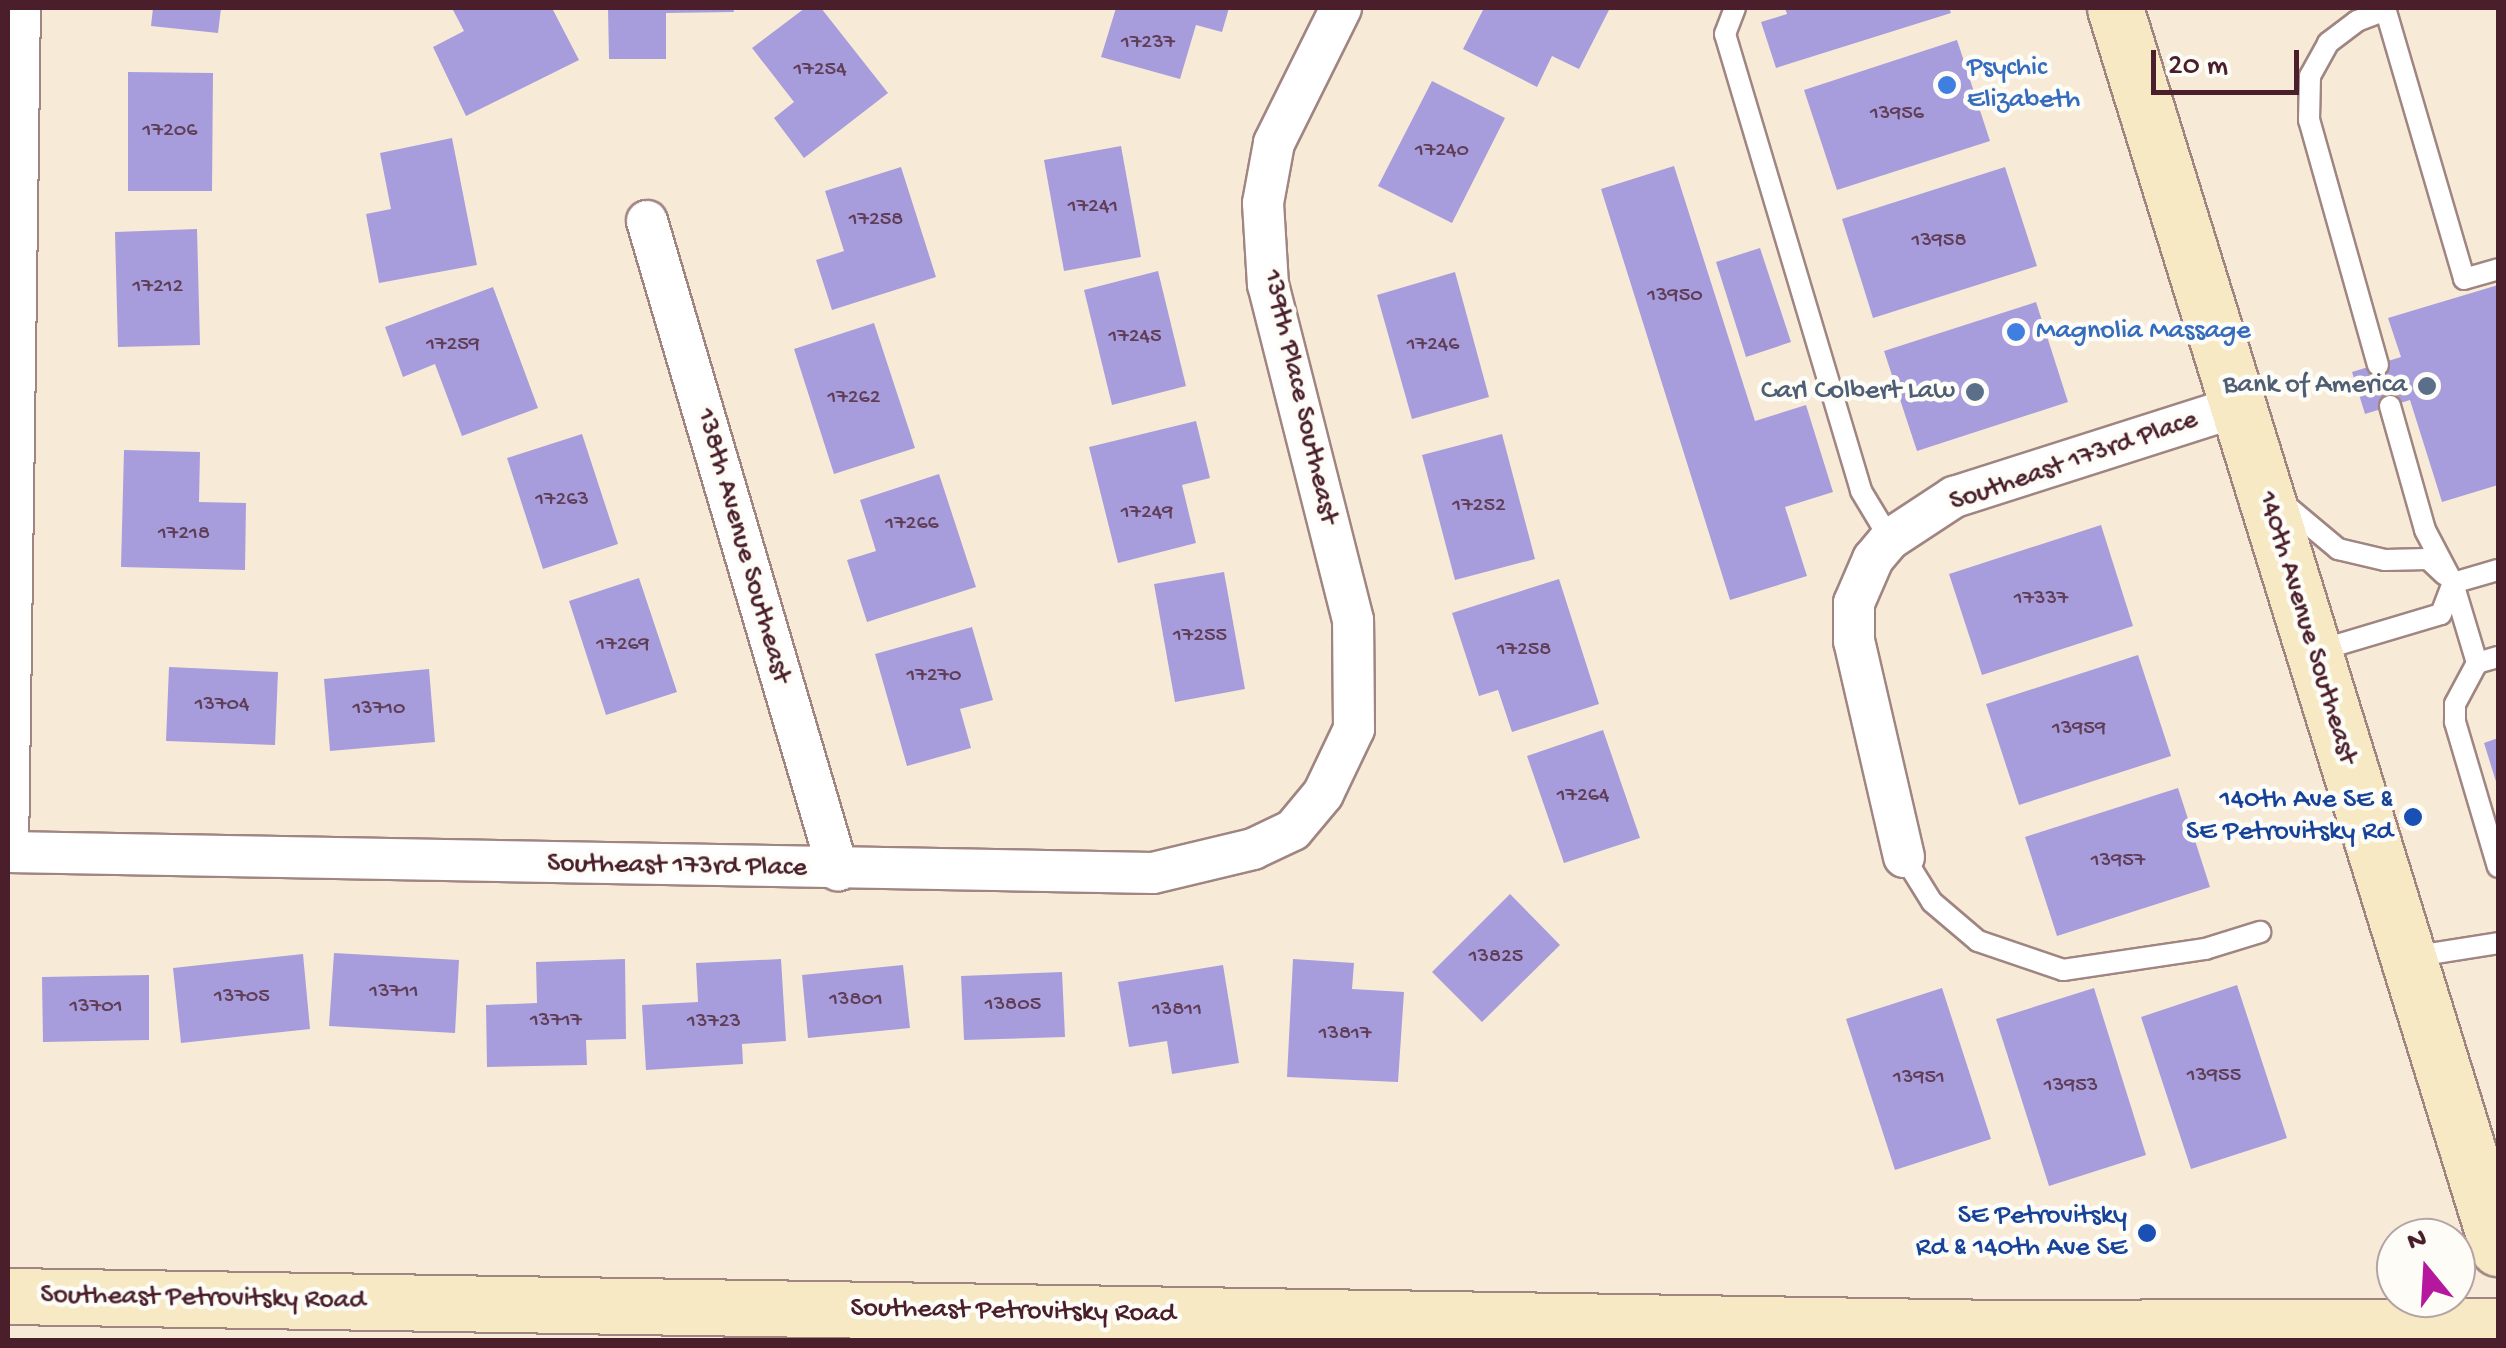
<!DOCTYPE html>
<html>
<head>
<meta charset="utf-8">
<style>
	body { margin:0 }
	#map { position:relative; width:2506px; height:1348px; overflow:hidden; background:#f7ebd8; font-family:"Gochi Hand",sans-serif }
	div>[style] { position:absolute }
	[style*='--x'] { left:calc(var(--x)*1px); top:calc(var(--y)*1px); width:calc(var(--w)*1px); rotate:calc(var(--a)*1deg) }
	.building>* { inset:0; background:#a79ddc }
	.roads { filter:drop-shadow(2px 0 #a08582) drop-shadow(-2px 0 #a08582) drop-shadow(0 2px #a08582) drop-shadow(0 -2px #a08582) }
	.lane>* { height:20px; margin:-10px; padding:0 10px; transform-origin:10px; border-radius:10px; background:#fff }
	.street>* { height:40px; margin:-20px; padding:0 20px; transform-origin:20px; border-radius:20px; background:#fff }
	.secondary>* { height:55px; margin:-27.5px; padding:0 27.5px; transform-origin:27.5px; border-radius:27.5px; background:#f6e9c3 }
	.dots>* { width:28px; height:28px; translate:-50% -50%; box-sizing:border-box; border:5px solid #fdfcf7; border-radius:50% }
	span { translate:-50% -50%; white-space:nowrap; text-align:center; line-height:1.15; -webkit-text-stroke:9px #fdfcf7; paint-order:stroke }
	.number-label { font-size:22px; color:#613e57 }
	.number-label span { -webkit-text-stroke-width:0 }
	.shop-label { font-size:28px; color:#366cbe }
	.left { translate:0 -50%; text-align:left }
	.service-label { font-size:28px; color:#4e5e75 }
	.right { translate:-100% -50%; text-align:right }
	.street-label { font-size:28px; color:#4a1f2b }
	.transit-label { font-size:28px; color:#164399 }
	.frame { position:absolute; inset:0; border:10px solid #4a1f2b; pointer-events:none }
	.north { position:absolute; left:2376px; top:1218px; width:100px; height:100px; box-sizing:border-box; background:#fdfcf7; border:2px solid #b5a4a5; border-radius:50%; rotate:342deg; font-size:28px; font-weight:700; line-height:40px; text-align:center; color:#4a1f2b }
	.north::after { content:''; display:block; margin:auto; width:35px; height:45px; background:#b5179e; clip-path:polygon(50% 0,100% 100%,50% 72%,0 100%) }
	.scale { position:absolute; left:2151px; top:50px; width:148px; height:45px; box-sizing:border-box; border:5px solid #4a1f2b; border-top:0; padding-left:12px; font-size:30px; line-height:35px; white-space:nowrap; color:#4a1f2b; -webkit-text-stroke:8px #fdfcf7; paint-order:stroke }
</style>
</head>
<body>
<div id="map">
	<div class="building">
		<i style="clip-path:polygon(153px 8px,221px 8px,218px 33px,151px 26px)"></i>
		<i style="clip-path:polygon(452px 8px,552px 8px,579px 60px,466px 116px,433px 47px,464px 31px)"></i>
		<i style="clip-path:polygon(608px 8px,733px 8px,734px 12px,666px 13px,666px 59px,609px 59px)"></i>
		<i style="clip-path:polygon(805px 8px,821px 8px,888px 93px,804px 158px,774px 118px,794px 102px,752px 48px)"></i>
		<i style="clip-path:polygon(1116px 8px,1229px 8px,1222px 32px,1196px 25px,1180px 79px,1101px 57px)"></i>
		<i style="clip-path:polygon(1484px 8px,1610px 8px,1579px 69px,1552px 56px,1537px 87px,1463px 49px)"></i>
		<i style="clip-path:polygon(1785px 8px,1949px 8px,1951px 13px,1776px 68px,1761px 22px,1787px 14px)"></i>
		<i style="clip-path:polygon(1957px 40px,1990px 141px,1837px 190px,1804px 90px)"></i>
		<i style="clip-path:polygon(128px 72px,213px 73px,212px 191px,128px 191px)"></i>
		<i style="clip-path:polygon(1432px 81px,1505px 118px,1452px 223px,1378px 186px)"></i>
		<i style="clip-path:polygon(452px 138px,477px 265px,379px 283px,366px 214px,391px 209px,380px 153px)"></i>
		<i style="clip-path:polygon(1121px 146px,1141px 257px,1064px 271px,1044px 160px)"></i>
		<i style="clip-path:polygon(1674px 166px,1755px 421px,1806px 405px,1833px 492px,1785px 507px,1807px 576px,1730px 600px,1601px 189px)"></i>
		<i style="clip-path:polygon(901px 167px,936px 277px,832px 310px,816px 260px,844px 251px,825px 191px)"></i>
		<i style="clip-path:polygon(2005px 167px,2037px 266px,1873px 318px,1842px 219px)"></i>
		<i style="clip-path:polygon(197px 229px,200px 345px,118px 347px,115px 232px)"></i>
		<i style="clip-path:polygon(1760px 248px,1791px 342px,1746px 357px,1716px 262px)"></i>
		<i style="clip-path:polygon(1158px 271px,1186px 386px,1112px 405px,1084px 290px)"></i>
		<i style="clip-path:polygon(1455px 272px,1489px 397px,1412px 419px,1377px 295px)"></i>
		<i style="clip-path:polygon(2498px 285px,2498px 485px,2442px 502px,2410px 400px,2365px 414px,2352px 372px,2401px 357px,2388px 318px)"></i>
		<i style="clip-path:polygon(493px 287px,538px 408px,462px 436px,435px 364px,403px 377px,385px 327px)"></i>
		<i style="clip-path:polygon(2036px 302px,2068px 402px,1917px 451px,1884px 351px)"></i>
		<i style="clip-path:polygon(874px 323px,915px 448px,834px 474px,794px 349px)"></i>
		<i style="clip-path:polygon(1196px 421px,1210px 478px,1182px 485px,1196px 543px,1118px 563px,1089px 447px)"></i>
		<i style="clip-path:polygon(582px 434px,618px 544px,543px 569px,507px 458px)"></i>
		<i style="clip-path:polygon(1502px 434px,1535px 559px,1455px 580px,1422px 455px)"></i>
		<i style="clip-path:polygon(124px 450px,200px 452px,199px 502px,246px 503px,245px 570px,121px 567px)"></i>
		<i style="clip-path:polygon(939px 474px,976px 587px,867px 622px,847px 560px,876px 551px,860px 500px)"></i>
		<i style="clip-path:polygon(2101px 525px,2133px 626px,1982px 675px,1949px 574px)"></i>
		<i style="clip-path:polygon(1224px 572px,1245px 689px,1175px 702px,1154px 584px)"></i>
		<i style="clip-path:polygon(639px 578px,677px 692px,606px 715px,569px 601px)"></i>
		<i style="clip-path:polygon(1559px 579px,1599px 704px,1512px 732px,1498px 690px,1479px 696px,1452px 613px)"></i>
		<i style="clip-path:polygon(972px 627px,993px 700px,960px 709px,971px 748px,907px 766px,875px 654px)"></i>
		<i style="clip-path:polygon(2138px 655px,2171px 756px,2019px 805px,1986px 704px)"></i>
		<i style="clip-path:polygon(169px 667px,278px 672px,275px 745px,166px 741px)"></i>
		<i style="clip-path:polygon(429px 669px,435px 742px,330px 751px,324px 679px)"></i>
		<i style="clip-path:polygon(1603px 730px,1640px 838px,1564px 863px,1527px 756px)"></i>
		<i style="clip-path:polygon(2498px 738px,2498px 788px,2484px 743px)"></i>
		<i style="clip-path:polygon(2178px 788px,2210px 887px,2057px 936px,2025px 837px)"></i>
		<i style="clip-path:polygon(1510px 894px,1560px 945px,1482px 1022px,1432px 972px)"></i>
		<i style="clip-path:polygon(334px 953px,459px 960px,455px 1033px,329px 1026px)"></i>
		<i style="clip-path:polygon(303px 954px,310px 1029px,181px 1043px,173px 968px)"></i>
		<i style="clip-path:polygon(625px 959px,626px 1039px,586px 1040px,587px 1065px,487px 1067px,486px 1005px,537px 1003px,536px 962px)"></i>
		<i style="clip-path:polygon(781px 959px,786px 1041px,742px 1044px,743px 1064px,646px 1070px,642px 1005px,698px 1002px,696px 963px)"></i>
		<i style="clip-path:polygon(1293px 959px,1354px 963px,1352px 989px,1404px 992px,1398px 1082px,1287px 1077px)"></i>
		<i style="clip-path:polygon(903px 965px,910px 1028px,808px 1038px,802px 975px)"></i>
		<i style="clip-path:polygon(1223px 965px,1239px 1063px,1172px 1074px,1167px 1041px,1129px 1047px,1118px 982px)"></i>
		<i style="clip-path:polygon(1062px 972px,1065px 1037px,964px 1040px,961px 976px)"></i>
		<i style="clip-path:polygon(149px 975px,149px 1040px,43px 1042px,42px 977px)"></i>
		<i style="clip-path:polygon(2237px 985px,2287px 1138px,2191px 1169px,2141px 1017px)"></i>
		<i style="clip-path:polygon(1942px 988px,1991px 1139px,1895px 1170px,1846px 1019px)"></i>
		<i style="clip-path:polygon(2094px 988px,2146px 1155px,2049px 1186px,1996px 1019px)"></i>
	</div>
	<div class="roads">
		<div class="lane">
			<i style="--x:1735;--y:8;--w:28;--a:111"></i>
			<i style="--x:1725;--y:34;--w:477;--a:73.4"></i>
			<i style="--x:1861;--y:491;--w:56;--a:58.9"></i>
			<i style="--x:2385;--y:8;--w:282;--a:73.7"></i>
			<i style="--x:2464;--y:279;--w:35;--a:-16"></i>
			<i style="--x:2378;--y:365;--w:255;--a:-105.7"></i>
			<i style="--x:2309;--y:120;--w:44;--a:-88.7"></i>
			<i style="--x:2310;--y:76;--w:38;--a:-61"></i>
			<i style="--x:2328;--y:43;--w:36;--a:-37"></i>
			<i style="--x:2357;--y:21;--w:31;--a:-21"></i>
			<i style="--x:2390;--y:406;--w:129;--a:74.2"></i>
			<i style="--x:2425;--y:530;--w:60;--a:62.2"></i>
			<i style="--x:2453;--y:583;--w:84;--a:73.3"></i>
			<i style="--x:2477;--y:663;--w:47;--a:118.2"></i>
			<i style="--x:2455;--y:704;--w:18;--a:90"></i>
			<i style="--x:2455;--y:722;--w:151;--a:73.5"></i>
			<i style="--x:2283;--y:503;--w:72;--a:39.9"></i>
			<i style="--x:2338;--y:549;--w:48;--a:13.2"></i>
			<i style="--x:2385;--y:560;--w:43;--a:-1.3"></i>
			<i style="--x:2428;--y:559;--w:23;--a:43"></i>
			<i style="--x:2453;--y:583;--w:47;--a:-16.1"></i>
			<i style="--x:2317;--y:651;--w:129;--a:-16.6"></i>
			<i style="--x:2441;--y:614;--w:33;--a:-69"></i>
			<i style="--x:2477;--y:663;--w:22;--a:-16"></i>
			<i style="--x:1904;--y:857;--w:53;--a:58.1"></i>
			<i style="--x:1932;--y:902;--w:60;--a:40.3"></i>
			<i style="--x:1978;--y:941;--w:90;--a:18.8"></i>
			<i style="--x:2063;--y:970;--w:144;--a:-8.4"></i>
			<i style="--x:2205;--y:949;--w:58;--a:-17.2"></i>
			<i style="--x:2410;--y:957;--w:89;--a:-9"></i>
		</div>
		<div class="street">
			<i style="--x:647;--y:221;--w:677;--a:73.6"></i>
			<i style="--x:8;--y:852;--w:1145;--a:1.05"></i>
			<i style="--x:1153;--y:873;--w:103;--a:-13.5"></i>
			<i style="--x:1253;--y:849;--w:44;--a:-25.4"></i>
			<i style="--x:1293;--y:830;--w:47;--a:-50.2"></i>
			<i style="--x:1323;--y:794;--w:72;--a:-64.5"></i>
			<i style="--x:1354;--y:729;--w:109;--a:-90.5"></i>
			<i style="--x:1353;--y:620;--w:346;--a:-104.2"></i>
			<i style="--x:1268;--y:285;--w:82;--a:-93.5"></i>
			<i style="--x:1263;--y:203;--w:61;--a:-79.6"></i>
			<i style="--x:1274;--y:143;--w:151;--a:-63.6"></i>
			<i style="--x:8;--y:852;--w:844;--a:-89.19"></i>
			<i style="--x:1904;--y:857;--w:222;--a:-103"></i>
			<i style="--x:1854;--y:641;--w:38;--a:-90"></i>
			<i style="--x:1854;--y:603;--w:48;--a:-66.6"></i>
			<i style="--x:1873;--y:559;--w:26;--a:-50"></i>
			<i style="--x:1890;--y:539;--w:77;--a:-33.3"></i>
			<i style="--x:1954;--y:497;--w:300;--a:-17.7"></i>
		</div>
		<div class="secondary">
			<i style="--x:2115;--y:8;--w:1298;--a:72.84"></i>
			<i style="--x:8;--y:1296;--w:1991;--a:0.92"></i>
			<i style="--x:1999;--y:1328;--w:499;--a:-0.2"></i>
		</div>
	</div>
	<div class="dots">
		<i style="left:1947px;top:85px;background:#3f7fe0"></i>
		<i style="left:2016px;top:332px;background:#3f7fe0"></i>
		<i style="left:2427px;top:386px;background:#5c6f8a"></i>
		<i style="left:1975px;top:392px;background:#5c6f8a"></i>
		<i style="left:2413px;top:817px;background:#1a4fb4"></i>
		<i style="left:2147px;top:1233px;background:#1a4fb4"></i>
	</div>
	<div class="number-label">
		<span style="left:1148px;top:44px">17237</span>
		<span style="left:820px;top:71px">17254</span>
		<span style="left:1897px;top:115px">13956</span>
		<span style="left:170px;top:132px">17206</span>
		<span style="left:1442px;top:152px">17240</span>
		<span style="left:1093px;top:208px">17241</span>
		<span style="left:876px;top:221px">17258</span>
		<span style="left:1939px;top:242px">13958</span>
		<span style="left:158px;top:288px">17212</span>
		<span style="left:1675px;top:297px">13950</span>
		<span style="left:1135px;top:338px">17245</span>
		<span style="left:453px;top:346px">17259</span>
		<span style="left:1433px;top:346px">17246</span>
		<span style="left:854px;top:399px">17262</span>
		<span style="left:562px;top:501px">17263</span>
		<span style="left:1479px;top:507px">17252</span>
		<span style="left:1147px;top:514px">17249</span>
		<span style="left:912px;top:525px">17266</span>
		<span style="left:184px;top:535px">17218</span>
		<span style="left:2041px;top:600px">17337</span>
		<span style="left:1200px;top:637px">17255</span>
		<span style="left:623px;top:646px">17269</span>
		<span style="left:1524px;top:651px">17258</span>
		<span style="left:934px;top:677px">17270</span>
		<span style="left:222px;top:706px">13704</span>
		<span style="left:379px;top:710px">13710</span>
		<span style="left:2079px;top:730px">13959</span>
		<span style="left:1583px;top:797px">17264</span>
		<span style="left:2118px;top:862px">13957</span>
		<span style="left:1496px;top:958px">13825</span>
		<span style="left:394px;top:993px">13711</span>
		<span style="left:242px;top:998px">13705</span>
		<span style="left:856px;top:1001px">13801</span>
		<span style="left:1013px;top:1006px">13805</span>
		<span style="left:96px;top:1008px">13701</span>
		<span style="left:1177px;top:1011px">13811</span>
		<span style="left:556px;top:1022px">13717</span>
		<span style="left:714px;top:1023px">13723</span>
		<span style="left:1345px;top:1035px">13817</span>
		<span style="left:2214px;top:1077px">13955</span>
		<span style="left:1919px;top:1079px">13951</span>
		<span style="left:2071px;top:1087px">13953</span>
	</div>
	<div class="shop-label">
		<span class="left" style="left:1967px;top:85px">Psychic<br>Elizabeth</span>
		<span class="left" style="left:2036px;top:332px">Magnolia Massage</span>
	</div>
	<div class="service-label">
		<span class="right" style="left:2407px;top:386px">Bank of America</span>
		<span class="right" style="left:1955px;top:392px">Carl Colbert Law</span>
	</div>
	<div class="street-label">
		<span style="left:1299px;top:397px;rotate:77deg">139th Place Southeast</span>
		<span style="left:2074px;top:462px;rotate:-19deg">Southeast 173rd Place</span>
		<span style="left:742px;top:546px;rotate:74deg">138th Avenue Southeast</span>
		<span style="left:2306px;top:628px;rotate:73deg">140th Avenue Southeast</span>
		<span style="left:677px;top:867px;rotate:1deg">Southeast 173rd Place</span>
		<span style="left:203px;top:1299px;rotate:1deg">Southeast Petrovitsky Road</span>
		<span style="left:1013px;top:1312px;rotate:1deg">Southeast Petrovitsky Road</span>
	</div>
	<div class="transit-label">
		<span class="right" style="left:2393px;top:817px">140th Ave SE &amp;<br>SE Petrovitsky Rd</span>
		<span class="right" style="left:2127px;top:1233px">SE Petrovitsky<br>Rd &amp; 140th Ave SE</span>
	</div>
	<div class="frame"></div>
	<div class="north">N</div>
	<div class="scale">20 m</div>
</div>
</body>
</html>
